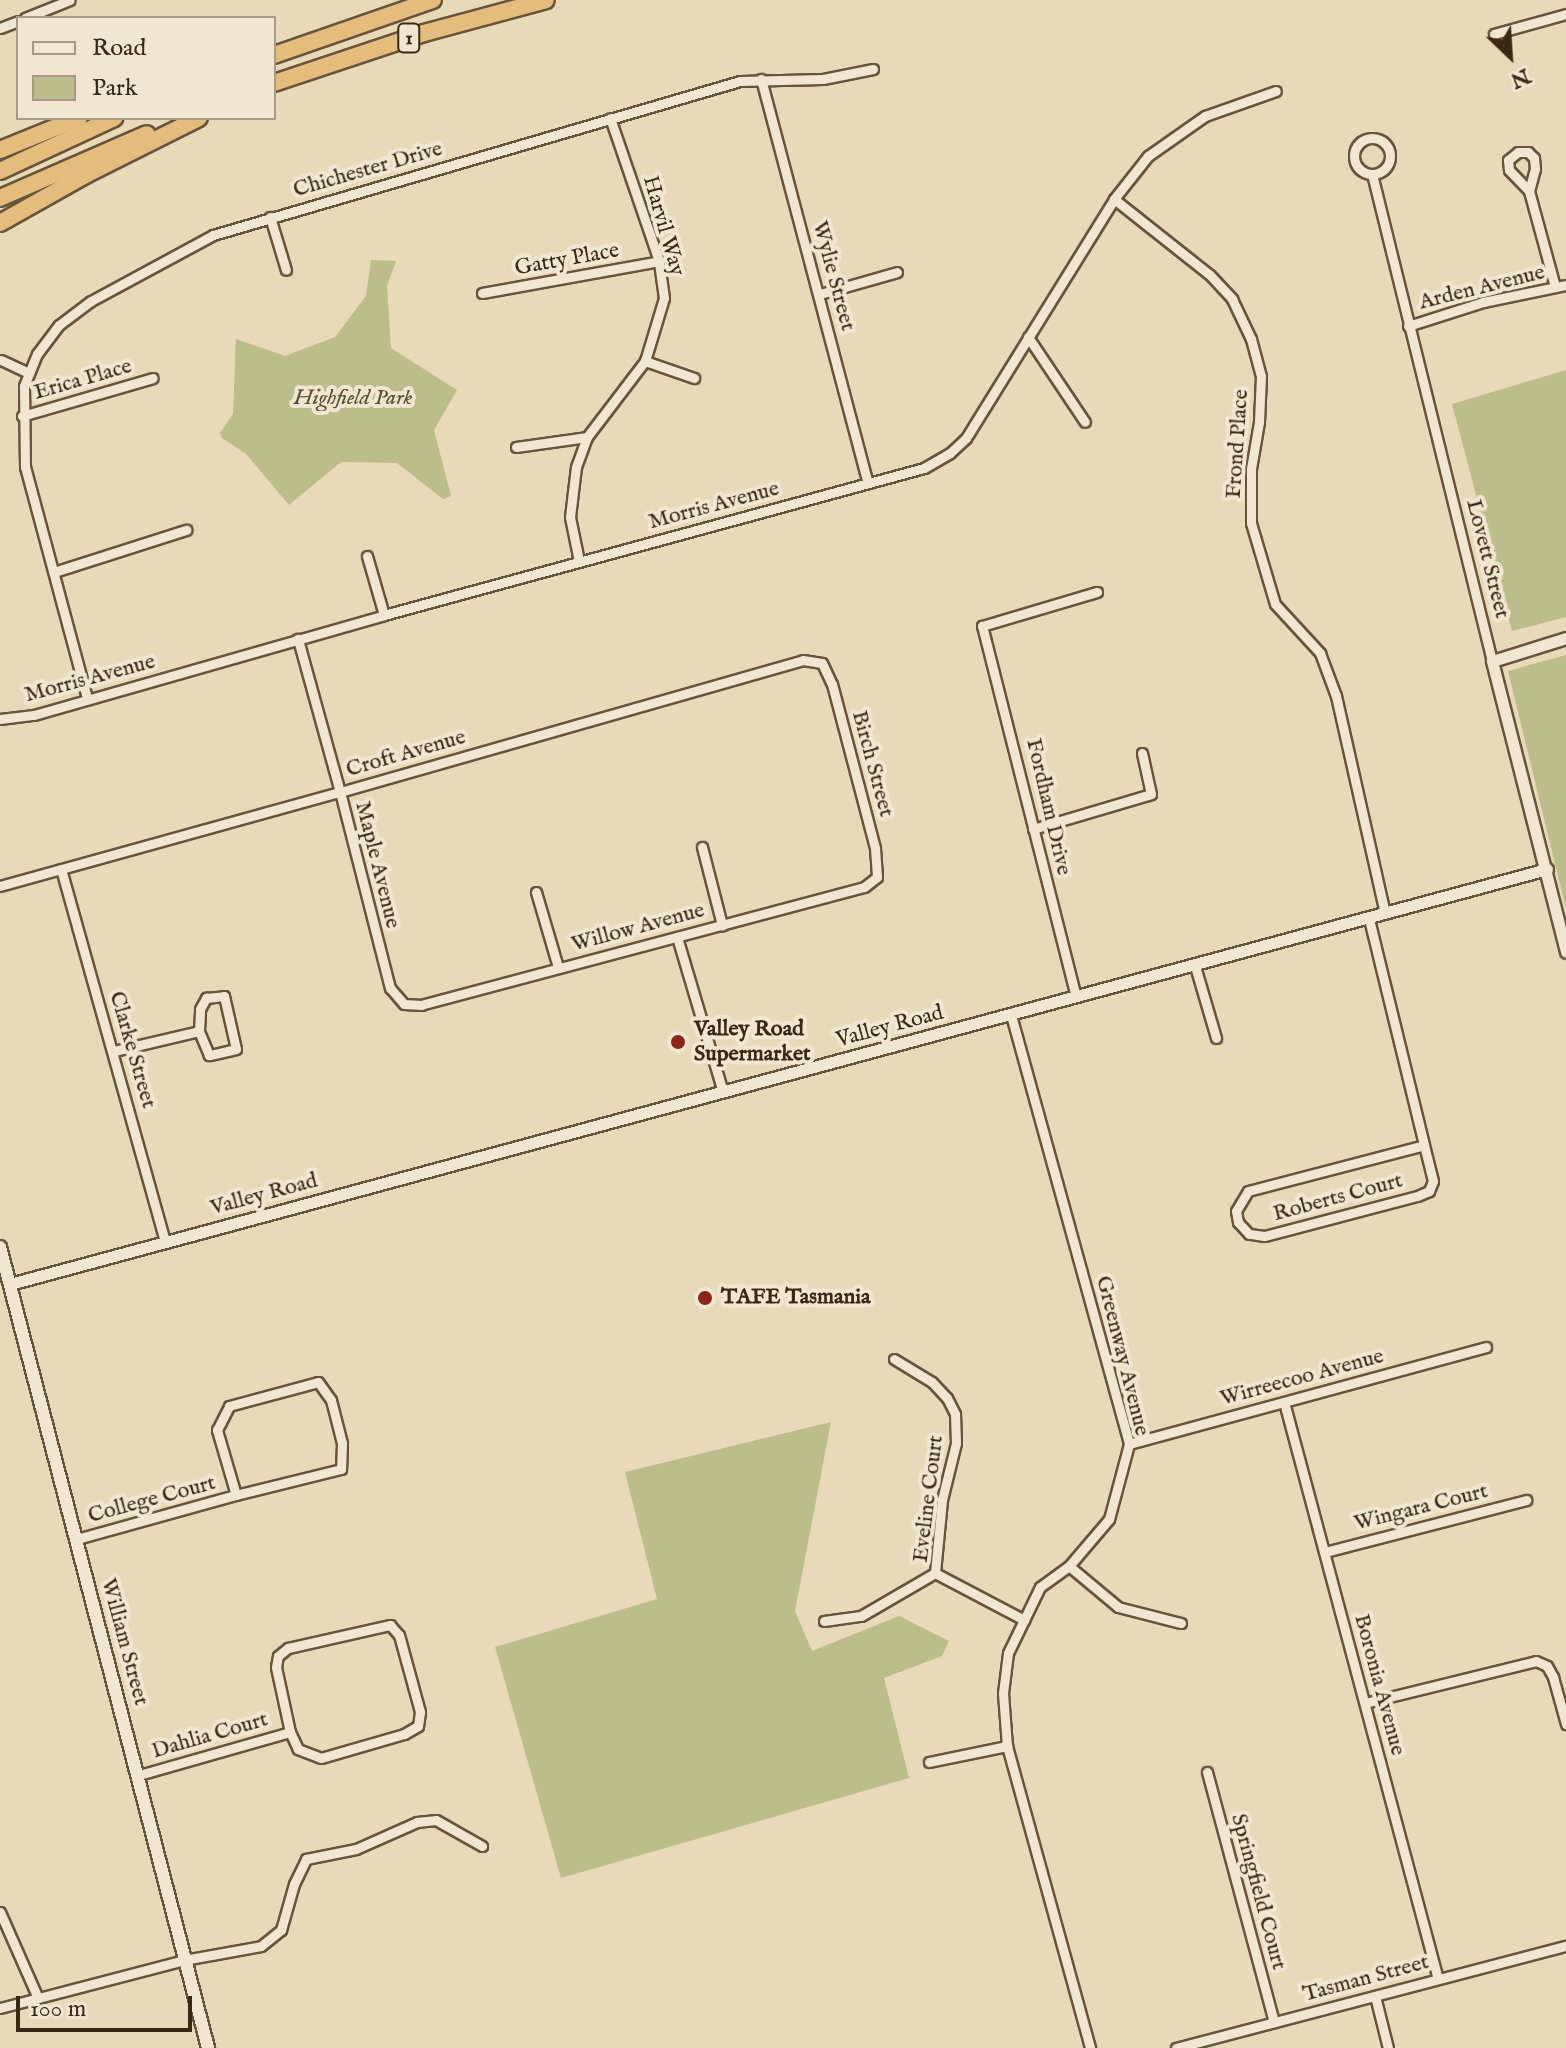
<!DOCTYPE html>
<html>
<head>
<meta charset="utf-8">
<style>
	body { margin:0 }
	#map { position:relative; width:1566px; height:2048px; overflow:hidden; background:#e8d9b8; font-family:"IM FELL English",serif }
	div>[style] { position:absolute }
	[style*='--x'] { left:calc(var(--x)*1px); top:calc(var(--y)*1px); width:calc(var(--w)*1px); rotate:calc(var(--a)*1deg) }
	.green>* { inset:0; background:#bbbe8b }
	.roads { filter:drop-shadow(2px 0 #66543c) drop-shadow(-2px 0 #66543c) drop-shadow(0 2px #66543c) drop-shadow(0 -2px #66543c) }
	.minor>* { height:9px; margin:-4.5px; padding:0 4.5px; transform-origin:4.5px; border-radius:4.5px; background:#f0e6d1 }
	.minor>.ring { margin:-4.5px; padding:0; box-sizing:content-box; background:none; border:9px solid #f0e6d1; border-radius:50% }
	.tertiary>* { height:11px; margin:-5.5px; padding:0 5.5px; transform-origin:5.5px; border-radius:5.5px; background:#f0e6d1 }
	.secondary>* { height:12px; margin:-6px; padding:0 6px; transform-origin:6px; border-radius:6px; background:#f0e6d1 }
	.motorway>* { height:16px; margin:-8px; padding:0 8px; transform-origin:8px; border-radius:8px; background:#e4bc7c }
	.dots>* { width:22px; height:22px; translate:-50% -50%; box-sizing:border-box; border:4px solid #f0e6d1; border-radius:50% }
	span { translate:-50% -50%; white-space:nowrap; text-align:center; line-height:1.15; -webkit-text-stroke:8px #f0e6d1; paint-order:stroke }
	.shield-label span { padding:2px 6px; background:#f0e6d1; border:2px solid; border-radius:6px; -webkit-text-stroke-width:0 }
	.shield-label { font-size:20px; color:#3b2813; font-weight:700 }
	.street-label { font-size:22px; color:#3b2813 }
	.park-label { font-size:22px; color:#5b4e31; font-style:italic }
	.poi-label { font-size:22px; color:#3b2813; font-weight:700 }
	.left { translate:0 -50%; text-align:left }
	.legend { position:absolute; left:16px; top:16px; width:260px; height:104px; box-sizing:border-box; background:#f0e6d1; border:2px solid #a89a85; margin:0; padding:10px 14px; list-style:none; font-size:24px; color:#3b2813 }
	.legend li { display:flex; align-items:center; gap:16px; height:40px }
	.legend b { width:40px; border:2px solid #a89a85 }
	.north { position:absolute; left:1470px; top:16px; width:80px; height:80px; -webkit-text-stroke:6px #f0e6d1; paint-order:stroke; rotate:155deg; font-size:22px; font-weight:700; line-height:32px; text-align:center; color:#3b2813 }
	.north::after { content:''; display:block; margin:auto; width:28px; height:36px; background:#3b2813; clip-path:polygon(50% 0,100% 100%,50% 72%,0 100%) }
	.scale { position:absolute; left:16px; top:1996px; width:176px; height:36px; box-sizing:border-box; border:4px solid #3b2813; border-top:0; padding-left:10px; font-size:24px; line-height:28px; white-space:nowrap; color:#3b2813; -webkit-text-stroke:6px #f0e6d1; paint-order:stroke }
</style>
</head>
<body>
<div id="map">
	<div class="green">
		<i style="clip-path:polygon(371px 260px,396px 261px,387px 286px,391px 348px,457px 390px,434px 430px,451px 496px,443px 499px,397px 463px,341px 462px,289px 505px,246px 454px,222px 438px,220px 433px,233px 414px,236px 339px,285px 356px,335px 337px,366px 296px)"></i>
		<i style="clip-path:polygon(1566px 370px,1566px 617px,1512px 631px,1452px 404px)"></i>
		<i style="clip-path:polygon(1566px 655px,1566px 909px,1508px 671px)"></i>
		<i style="clip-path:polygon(831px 1422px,795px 1611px,812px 1651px,899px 1616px,949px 1641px,942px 1656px,884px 1678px,909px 1778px,561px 1878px,495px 1647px,657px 1599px,625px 1472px)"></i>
	</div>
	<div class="roads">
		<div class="minor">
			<i style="--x:25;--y:18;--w:48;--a:-21.8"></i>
			<i style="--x:0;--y:28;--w:19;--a:-21"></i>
			<i style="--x:1494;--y:34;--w:75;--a:-15.5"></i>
			<i style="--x:761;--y:79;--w:418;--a:75.2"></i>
			<i class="ring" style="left:1354px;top:138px;width:27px;height:27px"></i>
			<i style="--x:1372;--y:174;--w:502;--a:76.16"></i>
			<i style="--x:1529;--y:191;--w:23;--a:-75"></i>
			<i style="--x:1535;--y:169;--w:11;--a:-95"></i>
			<i style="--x:1534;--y:158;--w:8;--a:-135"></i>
			<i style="--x:1528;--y:152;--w:10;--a:180"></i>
			<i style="--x:1518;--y:152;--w:13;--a:141"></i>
			<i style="--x:1508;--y:160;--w:10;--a:84"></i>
			<i style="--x:1509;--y:170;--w:29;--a:46"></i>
			<i style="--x:1529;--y:191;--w:99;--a:74.8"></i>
			<i style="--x:1114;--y:199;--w:122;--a:38.4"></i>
			<i style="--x:1210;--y:275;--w:33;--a:47"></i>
			<i style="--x:1232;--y:299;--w:44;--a:64.6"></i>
			<i style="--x:1251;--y:339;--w:38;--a:75"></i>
			<i style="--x:1261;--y:376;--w:46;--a:92.5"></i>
			<i style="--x:1259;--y:422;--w:48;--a:99.7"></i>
			<i style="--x:1251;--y:469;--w:54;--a:90"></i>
			<i style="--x:1251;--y:523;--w:84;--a:73.5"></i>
			<i style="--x:1275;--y:604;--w:67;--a:47.4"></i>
			<i style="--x:1320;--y:653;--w:46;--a:69.6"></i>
			<i style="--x:1336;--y:696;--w:223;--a:77.3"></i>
			<i style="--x:270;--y:217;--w:55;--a:73.2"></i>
			<i style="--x:482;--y:293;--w:180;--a:-10.2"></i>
			<i style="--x:820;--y:294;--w:80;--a:-15.9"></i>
			<i style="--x:1408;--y:326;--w:79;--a:-17.7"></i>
			<i style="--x:1483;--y:302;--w:85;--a:-11.6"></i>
			<i style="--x:1028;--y:337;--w:102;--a:56.2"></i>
			<i style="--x:1;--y:360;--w:31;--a:25"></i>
			<i style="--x:645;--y:361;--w:52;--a:19.1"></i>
			<i style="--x:22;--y:416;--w:136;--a:-16.2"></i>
			<i style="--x:516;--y:447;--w:72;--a:-8"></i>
			<i style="--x:367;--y:556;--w:61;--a:73.9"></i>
			<i style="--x:579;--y:561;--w:45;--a:-101.6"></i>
			<i style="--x:570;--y:517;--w:50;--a:-83.2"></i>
			<i style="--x:576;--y:467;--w:32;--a:-70"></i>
			<i style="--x:587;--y:437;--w:96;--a:-52.7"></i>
			<i style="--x:645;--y:361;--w:66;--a:-73.2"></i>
			<i style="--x:664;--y:298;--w:37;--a:-98"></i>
			<i style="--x:659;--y:261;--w:151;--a:-108.9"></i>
			<i style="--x:54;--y:572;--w:139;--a:-17.7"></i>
			<i style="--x:87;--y:698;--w:239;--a:-105"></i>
			<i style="--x:25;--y:467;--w:81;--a:-90.7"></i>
			<i style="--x:24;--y:386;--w:35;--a:-68"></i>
			<i style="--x:37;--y:354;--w:36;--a:-53"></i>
			<i style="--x:59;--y:325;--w:40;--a:-37"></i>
			<i style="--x:91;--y:301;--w:139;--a:-28.4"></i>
			<i style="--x:213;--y:235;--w:549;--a:-16.29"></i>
			<i style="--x:740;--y:81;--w:83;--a:-1.4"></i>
			<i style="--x:823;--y:79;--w:51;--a:-11.3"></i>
			<i style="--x:0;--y:719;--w:34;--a:-7"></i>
			<i style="--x:34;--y:715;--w:364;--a:-15.9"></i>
			<i style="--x:384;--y:615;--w:560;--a:-15.23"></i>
			<i style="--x:924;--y:468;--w:30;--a:-30"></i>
			<i style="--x:950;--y:453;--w:22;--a:-43"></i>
			<i style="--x:966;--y:438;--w:281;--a:-58.2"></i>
			<i style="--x:1114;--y:199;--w:55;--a:-51.7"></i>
			<i style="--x:1148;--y:156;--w:70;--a:-35.1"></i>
			<i style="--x:1205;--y:116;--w:75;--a:-19.4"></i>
			<i style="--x:1033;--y:829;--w:123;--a:-16.5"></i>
			<i style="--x:1151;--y:794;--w:42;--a:-102.4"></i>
			<i style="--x:702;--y:847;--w:81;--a:75.6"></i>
			<i style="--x:61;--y:869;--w:387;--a:74.4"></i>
			<i style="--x:0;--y:886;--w:353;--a:-15.5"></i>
			<i style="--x:340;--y:792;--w:481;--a:-15.9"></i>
			<i style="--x:803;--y:660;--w:19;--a:9"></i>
			<i style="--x:822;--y:663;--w:23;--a:65"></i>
			<i style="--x:832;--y:684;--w:170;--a:75.3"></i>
			<i style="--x:875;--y:848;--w:29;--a:86"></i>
			<i style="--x:877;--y:877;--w:16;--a:142"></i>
			<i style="--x:864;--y:887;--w:457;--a:165.1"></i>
			<i style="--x:422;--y:1005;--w:18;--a:-177"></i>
			<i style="--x:404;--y:1004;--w:21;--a:-131"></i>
			<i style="--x:390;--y:988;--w:202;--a:-104.3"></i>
			<i style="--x:340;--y:792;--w:159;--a:-105.4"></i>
			<i style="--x:536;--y:892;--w:78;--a:73.7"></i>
			<i style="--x:1369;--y:919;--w:233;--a:76.3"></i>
			<i style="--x:1424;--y:1145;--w:37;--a:76"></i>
			<i style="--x:1433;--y:1181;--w:11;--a:112"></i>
			<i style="--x:1429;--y:1191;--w:13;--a:157"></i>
			<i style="--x:1417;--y:1196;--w:158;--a:165.3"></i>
			<i style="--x:1264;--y:1236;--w:15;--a:-172"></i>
			<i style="--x:1249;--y:1234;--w:16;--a:-133"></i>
			<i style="--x:1238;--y:1222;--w:11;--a:-100"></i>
			<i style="--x:1236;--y:1211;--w:23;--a:-59"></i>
			<i style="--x:1248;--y:1191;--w:182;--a:-14.6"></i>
			<i style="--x:677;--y:937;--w:162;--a:73.5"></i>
			<i style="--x:1195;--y:966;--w:75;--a:73.7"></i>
			<i style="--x:1076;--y:997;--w:383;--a:-104.2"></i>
			<i style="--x:982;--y:626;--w:120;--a:-16.5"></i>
			<i style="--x:1011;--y:1015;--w:445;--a:74.6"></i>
			<i style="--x:1129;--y:1444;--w:78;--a:104.9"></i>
			<i style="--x:1109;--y:1519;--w:62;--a:130.4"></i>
			<i style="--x:1069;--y:1566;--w:36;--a:144"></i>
			<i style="--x:1040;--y:1587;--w:73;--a:115.9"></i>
			<i style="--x:1008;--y:1653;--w:40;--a:97.1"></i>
			<i style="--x:1003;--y:1693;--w:53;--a:85.7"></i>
			<i style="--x:1007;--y:1746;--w:313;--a:74.6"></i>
			<i style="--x:114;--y:1051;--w:87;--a:-13.2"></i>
			<i style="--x:199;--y:1031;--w:22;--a:-87"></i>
			<i style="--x:200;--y:1009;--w:13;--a:-61"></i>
			<i style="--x:206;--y:998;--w:18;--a:-6"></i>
			<i style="--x:224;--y:996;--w:54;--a:77.2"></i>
			<i style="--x:236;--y:1049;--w:28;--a:167"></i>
			<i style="--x:209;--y:1055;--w:26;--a:-113"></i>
			<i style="--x:894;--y:1359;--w:44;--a:31.2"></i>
			<i style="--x:932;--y:1382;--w:22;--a:47"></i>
			<i style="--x:947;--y:1398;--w:18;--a:63"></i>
			<i style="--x:955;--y:1414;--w:29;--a:88"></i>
			<i style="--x:956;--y:1443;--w:59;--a:103.8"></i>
			<i style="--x:942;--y:1500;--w:73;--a:95.5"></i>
			<i style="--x:935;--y:1573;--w:101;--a:27.8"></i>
			<i style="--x:318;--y:1382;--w:22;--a:54"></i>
			<i style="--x:331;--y:1400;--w:44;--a:75.7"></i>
			<i style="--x:342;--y:1443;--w:26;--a:92"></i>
			<i style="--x:341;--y:1469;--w:108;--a:166.1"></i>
			<i style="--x:236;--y:1495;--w:68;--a:-106.3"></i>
			<i style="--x:217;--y:1430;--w:27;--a:-63"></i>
			<i style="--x:229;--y:1406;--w:92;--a:-15.1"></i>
			<i style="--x:1284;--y:1402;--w:597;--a:75.06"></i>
			<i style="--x:1129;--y:1444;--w:370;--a:-15.2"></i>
			<i style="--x:77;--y:1539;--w:165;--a:-15.5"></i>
			<i style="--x:1325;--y:1552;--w:208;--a:-14.5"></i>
			<i style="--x:1069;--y:1566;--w:64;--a:39.9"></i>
			<i style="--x:1118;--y:1607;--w:65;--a:14.3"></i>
			<i style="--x:824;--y:1621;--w:37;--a:-8"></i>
			<i style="--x:861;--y:1616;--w:86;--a:-30.2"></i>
			<i style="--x:1365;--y:1703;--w:176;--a:-13.8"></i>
			<i style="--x:1536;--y:1661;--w:12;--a:24"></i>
			<i style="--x:1547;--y:1666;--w:13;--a:61"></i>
			<i style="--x:1553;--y:1677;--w:49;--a:74.5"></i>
			<i style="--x:929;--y:1762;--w:80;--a:-11.6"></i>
			<i style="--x:1207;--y:1772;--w:259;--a:75"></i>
			<i style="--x:139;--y:1775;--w:157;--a:-15.9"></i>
			<i style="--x:290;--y:1732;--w:66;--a:-102.2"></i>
			<i style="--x:276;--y:1667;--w:11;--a:-80"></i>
			<i style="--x:278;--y:1656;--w:13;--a:-39"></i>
			<i style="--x:288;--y:1648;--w:105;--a:-12.7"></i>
			<i style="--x:390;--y:1625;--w:13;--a:48"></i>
			<i style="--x:399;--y:1635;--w:80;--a:74.7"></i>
			<i style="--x:420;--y:1712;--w:14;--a:98"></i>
			<i style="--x:418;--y:1726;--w:16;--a:150"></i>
			<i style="--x:404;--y:1734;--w:86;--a:163.9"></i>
			<i style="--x:321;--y:1758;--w:25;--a:-159"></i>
			<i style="--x:298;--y:1749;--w:19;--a:-115"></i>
			<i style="--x:0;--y:1912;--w:94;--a:66.2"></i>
			<i style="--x:1375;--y:1996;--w:54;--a:76"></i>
			<i style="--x:0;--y:2008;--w:190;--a:-14.6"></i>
			<i style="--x:184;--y:1960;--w:78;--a:-10.3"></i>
			<i style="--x:261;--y:1946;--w:26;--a:-39"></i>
			<i style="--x:281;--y:1930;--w:48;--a:-74.2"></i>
			<i style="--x:294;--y:1884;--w:28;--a:-64"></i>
			<i style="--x:306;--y:1859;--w:51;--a:-11.3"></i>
			<i style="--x:356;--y:1849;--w:67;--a:-23.9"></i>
			<i style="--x:417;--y:1822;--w:19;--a:-6"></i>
			<i style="--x:436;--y:1820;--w:53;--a:29.5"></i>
			<i style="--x:1176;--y:2048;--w:403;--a:-14.7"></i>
		</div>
		<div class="tertiary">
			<i style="--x:1566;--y:638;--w:77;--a:162.7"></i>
			<i style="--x:1492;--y:661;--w:300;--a:75.7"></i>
			<i style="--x:10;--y:1284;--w:1592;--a:-15.11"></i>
		</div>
		<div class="secondary">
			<i style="--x:0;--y:1247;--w:828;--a:75.44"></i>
		</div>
		<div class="motorway">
			<i style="--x:274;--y:55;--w:168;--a:-19.1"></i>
			<i style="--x:274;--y:83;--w:158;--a:-18.4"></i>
			<i style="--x:424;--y:33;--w:126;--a:-15.1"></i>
			<i style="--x:0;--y:150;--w:85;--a:-22.1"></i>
			<i style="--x:0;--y:171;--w:126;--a:-24.9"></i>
			<i style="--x:0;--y:198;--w:160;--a:-23.5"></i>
			<i style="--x:0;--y:223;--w:100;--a:-29.4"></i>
			<i style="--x:87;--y:174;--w:125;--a:-26.6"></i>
		</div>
	</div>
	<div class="dots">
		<i style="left:678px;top:1042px;background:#8f2418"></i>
		<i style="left:705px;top:1298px;background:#8f2418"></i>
	</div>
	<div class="shield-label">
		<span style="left:409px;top:38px">1</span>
	</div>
	<div class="street-label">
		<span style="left:368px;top:170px;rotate:-16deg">Chichester Drive</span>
		<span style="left:663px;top:226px;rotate:74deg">Harvil Way</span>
		<span style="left:567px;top:260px;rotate:-10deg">Gatty Place</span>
		<span style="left:833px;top:276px;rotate:75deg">Wylie Street</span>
		<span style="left:1482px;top:288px;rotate:-14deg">Arden Avenue</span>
		<span style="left:83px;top:380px;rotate:-16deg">Erica Place</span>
		<span style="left:1238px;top:444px;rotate:-86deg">Frond Place</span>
		<span style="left:714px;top:506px;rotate:-15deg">Morris Avenue</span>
		<span style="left:1487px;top:559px;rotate:76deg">Lovett Street</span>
		<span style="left:90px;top:679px;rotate:-15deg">Morris Avenue</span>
		<span style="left:406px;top:754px;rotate:-16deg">Croft Avenue</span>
		<span style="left:872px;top:764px;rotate:75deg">Birch Street</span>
		<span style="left:1048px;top:807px;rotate:77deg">Fordham Drive</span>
		<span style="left:377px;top:865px;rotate:76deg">Maple Avenue</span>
		<span style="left:638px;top:928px;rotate:-15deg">Willow Avenue</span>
		<span style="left:890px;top:1027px;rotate:-15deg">Valley Road</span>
		<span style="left:132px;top:1050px;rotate:74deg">Clarke Street</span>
		<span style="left:264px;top:1195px;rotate:-15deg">Valley Road</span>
		<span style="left:1338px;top:1198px;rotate:-15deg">Roberts Court</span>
		<span style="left:1122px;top:1356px;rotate:76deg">Greenway Avenue</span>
		<span style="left:1302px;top:1378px;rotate:-15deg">Wirreecoo Avenue</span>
		<span style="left:929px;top:1499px;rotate:-83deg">Eveline Court</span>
		<span style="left:152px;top:1500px;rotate:-15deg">College Court</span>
		<span style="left:1421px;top:1508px;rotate:-14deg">Wingara Court</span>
		<span style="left:124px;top:1642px;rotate:75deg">William Street</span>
		<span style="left:1379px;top:1685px;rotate:75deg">Boronia Avenue</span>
		<span style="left:210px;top:1736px;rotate:-16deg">Dahlia Court</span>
		<span style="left:1258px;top:1892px;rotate:75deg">Springfield Court</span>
		<span style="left:1366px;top:1979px;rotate:-15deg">Tasman Street</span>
	</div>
	<div class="park-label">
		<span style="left:353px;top:399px">Highfield Park</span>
	</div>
	<div class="poi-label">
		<span class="left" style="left:694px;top:1042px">Valley Road<br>Supermarket</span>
		<span class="left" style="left:721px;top:1298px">TAFE Tasmania</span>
	</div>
	<ul class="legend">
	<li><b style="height:10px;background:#f0e6d1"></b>Road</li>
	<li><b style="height:22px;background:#bbbe8b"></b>Park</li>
	</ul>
	<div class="north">N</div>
	<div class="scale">100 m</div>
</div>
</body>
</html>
